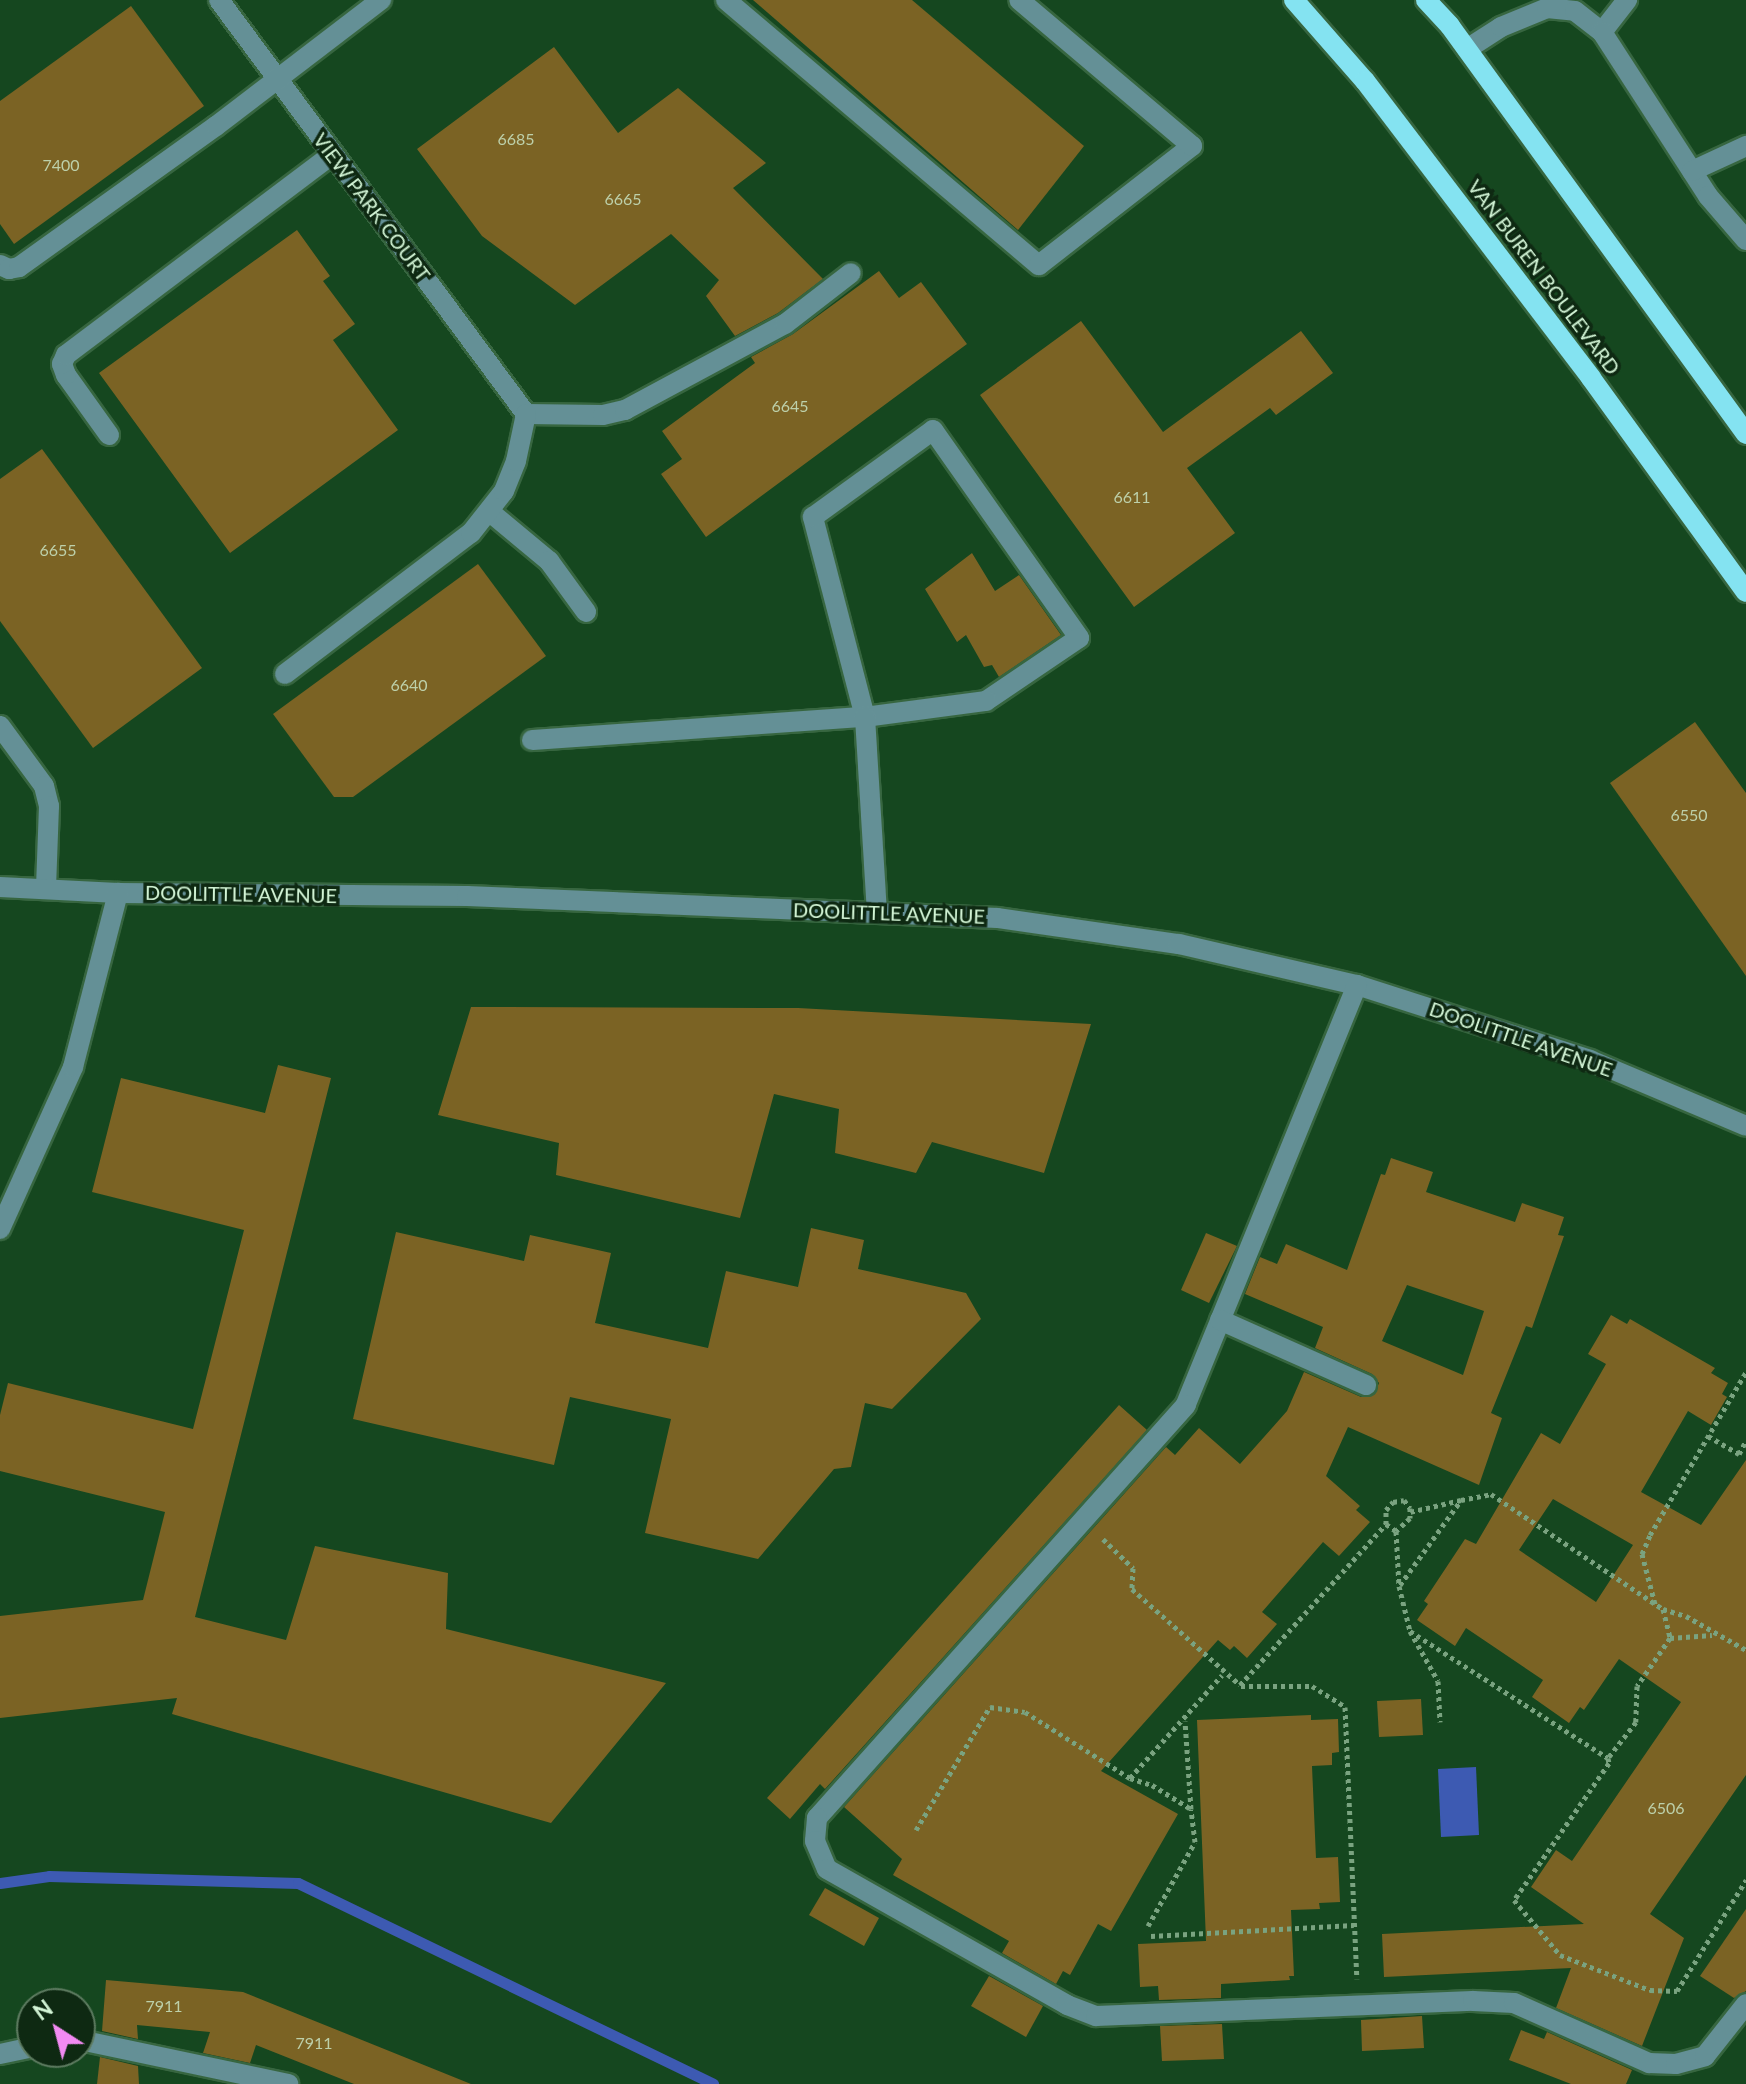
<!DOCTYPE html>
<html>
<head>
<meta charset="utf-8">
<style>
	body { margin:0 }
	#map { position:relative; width:1746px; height:2084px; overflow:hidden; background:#15471f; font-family:Lato,sans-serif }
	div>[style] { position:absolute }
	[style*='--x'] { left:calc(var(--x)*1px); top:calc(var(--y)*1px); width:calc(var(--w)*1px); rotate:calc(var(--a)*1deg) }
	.water>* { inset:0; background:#3d5ab2 }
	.stream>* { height:11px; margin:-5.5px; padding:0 5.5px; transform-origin:5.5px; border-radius:5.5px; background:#3d5ab2 }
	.building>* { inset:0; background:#7b6324 }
	.path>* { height:5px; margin-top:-2.5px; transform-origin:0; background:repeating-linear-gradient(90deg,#7aa380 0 4px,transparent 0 8px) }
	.roads { filter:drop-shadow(2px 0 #376640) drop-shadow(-2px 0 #376640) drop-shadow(0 2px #376640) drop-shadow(0 -2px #376640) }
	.minor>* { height:20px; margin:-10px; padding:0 10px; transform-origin:10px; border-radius:10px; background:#649096 }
	.major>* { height:20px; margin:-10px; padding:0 10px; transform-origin:10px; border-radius:10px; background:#84e3f1 }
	span { translate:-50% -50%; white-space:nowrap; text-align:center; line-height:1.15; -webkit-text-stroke:7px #0e2912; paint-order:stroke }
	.number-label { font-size:16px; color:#bdd0aa }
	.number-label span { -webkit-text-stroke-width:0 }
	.street-label { font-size:20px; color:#d3f5d6 }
	.north { position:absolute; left:16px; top:1988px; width:80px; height:80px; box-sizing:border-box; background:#0e2912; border:2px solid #5d7b60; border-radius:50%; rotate:324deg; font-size:22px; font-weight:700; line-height:32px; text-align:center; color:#d3f5d6 }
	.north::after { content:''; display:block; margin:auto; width:28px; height:36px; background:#f28af2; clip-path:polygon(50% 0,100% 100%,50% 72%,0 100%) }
</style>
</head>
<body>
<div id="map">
	<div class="water">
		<i style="clip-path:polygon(1476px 1767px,1479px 1835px,1441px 1837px,1438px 1769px)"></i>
	</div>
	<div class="stream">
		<i style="--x:0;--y:1883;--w:49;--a:-8.1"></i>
		<i style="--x:49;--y:1876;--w:249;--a:1.6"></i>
		<i style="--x:298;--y:1883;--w:461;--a:25.8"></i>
	</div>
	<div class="building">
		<i style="clip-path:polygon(753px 0,912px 0,1084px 146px,1018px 230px)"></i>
		<i style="clip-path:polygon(131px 6px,204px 106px,14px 244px,0 224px,0 101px)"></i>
		<i style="clip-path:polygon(554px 47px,618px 133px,678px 88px,766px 163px,733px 188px,823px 279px,778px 313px,735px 336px,706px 296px,719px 280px,671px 234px,575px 305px,482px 236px,417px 149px)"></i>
		<i style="clip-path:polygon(297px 230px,330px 276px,323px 281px,355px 324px,333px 340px,398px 430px,230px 553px,99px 373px)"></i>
		<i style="clip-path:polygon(879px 271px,899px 298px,921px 282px,967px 344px,706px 537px,661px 474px,682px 459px,662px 431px,755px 363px,751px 357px,793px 334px)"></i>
		<i style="clip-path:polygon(1081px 321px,1163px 432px,1301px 331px,1333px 373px,1276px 415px,1270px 408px,1187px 468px,1235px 533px,1134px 607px,980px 395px)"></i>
		<i style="clip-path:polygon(42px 449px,202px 668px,93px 748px,0 621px,0 479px)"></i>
		<i style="clip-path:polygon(972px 553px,995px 591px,1019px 575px,1061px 635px,999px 677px,992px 665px,984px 667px,966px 635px,957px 642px,925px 589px)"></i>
		<i style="clip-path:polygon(478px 564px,546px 656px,353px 797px,334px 797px,273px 714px)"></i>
		<i style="clip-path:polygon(1695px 722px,1746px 793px,1746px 976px,1610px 783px)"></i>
		<i style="clip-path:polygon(471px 1007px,798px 1008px,1091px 1024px,1044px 1173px,932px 1142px,916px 1173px,835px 1153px,839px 1109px,774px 1094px,740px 1218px,556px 1175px,559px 1143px,438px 1115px)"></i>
		<i style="clip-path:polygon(278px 1065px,331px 1078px,195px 1617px,286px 1640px,315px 1546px,448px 1573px,446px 1629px,666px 1683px,551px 1823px,172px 1714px,177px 1698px,0 1718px,0 1616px,143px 1600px,165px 1512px,0 1471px,0 1415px,8px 1383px,193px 1429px,244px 1230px,92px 1192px,121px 1078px,265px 1113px)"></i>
		<i style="clip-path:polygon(evenodd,1391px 1158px,1433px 1172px,1426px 1192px,1515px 1222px,1522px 1203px,1564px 1217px,1558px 1235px,1564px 1236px,1532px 1328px,1526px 1326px,1491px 1413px,1502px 1418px,1479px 1485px,1348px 1427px,1326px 1476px,1360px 1506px,1356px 1510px,1370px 1522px,1339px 1556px,1323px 1542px,1262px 1612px,1277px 1624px,1247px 1658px,1234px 1646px,1230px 1650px,1218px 1640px,1101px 1771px,1178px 1814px,1111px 1931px,1098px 1924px,1070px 1975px,1063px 1971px,1056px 1984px,1002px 1953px,1009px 1941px,893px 1875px,902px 1859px,844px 1807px,1166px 1447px,1175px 1455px,1199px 1428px,1240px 1464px,1287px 1411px,1304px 1372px,1361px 1397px,1374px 1395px,1379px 1383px,1372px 1374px,1315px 1348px,1323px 1327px,1245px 1294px,1260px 1257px,1277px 1264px,1286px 1244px,1347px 1270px,1381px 1174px,1385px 1175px,1391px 1158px,1407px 1285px,1484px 1311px,1463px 1375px,1382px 1341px,1407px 1285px)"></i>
		<i style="clip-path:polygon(811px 1228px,864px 1240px,858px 1269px,966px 1293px,981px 1319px,892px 1409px,865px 1403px,851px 1467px,834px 1469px,758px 1559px,645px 1533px,671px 1419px,570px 1397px,554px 1465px,353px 1419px,396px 1232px,524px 1261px,530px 1235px,611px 1253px,595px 1323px,708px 1348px,726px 1271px,798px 1287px)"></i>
		<i style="clip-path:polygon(1206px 1233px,1237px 1246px,1209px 1303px,1181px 1290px)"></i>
		<i style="clip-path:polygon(evenodd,1611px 1315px,1627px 1324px,1630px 1319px,1715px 1368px,1711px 1373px,1728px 1383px,1722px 1394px,1727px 1397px,1711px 1425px,1688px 1411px,1641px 1492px,1701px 1525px,1746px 1460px,1746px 1775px,1650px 1914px,1684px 1938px,1642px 2046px,1556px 2008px,1571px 1968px,1384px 1977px,1382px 1934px,1584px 1924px,1531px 1887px,1556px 1850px,1572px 1861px,1681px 1702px,1619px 1659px,1584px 1710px,1580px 1707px,1569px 1723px,1532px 1697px,1543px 1680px,1466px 1628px,1455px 1646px,1417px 1620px,1428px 1604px,1424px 1601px,1465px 1539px,1476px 1544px,1541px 1433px,1560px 1444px,1606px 1364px,1588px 1354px,1611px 1315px,1553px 1499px,1633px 1545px,1596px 1602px,1519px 1550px,1553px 1499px)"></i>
		<i style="clip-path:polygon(1119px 1405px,1147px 1430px,825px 1789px,820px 1784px,790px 1819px,767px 1798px)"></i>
		<i style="clip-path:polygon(1421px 1699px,1423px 1735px,1379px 1737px,1377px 1701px)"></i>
		<i style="clip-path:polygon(1311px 1715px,1311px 1720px,1338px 1719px,1339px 1752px,1332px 1753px,1332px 1765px,1312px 1766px,1316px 1858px,1338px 1857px,1340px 1902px,1319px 1903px,1320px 1909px,1291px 1910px,1294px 1976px,1289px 1976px,1290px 1980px,1221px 1984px,1221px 1998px,1159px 2000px,1158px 1986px,1140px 1987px,1138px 1944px,1206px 1941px,1197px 1720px)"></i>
		<i style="clip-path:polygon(825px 1888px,879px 1918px,864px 1946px,809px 1915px)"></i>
		<i style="clip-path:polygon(1746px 1909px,1746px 1991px,1734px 1998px,1700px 1976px)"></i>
		<i style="clip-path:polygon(989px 1976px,1043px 2006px,1026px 2037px,971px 2006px)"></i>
		<i style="clip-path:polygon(106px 1980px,243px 1992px,471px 2084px,354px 2084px,256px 2045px,250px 2063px,203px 2053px,210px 2032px,137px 2025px,138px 2039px,102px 2031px)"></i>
		<i style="clip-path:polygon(1422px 2016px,1424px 2048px,1362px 2051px,1361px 2020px)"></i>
		<i style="clip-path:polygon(1222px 2024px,1224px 2059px,1162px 2061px,1160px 2026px)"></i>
		<i style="clip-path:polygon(1521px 2030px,1544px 2039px,1547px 2032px,1632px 2070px,1626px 2084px,1571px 2084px,1509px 2060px)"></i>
		<i style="clip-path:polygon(100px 2057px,138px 2066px,139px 2084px,97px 2084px)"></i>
	</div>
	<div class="path">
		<i style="--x:1708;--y:1436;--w:36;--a:30"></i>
		<i style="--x:1739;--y:1454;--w:15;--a:-62"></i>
		<i style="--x:1461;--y:1500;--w:31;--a:-11"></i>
		<i style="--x:1491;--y:1494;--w:207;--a:33.8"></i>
		<i style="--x:1663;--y:1609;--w:30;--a:76"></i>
		<i style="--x:1670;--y:1638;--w:58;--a:124.5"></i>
		<i style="--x:1637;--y:1686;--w:36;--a:92"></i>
		<i style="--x:1636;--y:1722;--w:46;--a:127.9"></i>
		<i style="--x:1386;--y:1524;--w:14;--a:-90"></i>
		<i style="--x:1386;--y:1510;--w:11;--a:-49"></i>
		<i style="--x:1393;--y:1502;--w:11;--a:-10"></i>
		<i style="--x:1404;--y:1500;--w:10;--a:53"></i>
		<i style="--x:1410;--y:1508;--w:10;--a:90"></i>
		<i style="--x:1410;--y:1518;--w:19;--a:137"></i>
		<i style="--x:1103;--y:1539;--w:42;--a:44"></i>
		<i style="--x:1133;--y:1568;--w:21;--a:93"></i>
		<i style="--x:1132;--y:1589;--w:144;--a:41.6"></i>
		<i style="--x:1240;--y:1685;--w:217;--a:-47.8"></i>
		<i style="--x:1386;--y:1524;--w:12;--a:35"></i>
		<i style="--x:1396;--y:1531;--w:55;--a:86.9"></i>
		<i style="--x:1399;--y:1586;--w:46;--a:76.3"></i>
		<i style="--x:1410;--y:1631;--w:235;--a:32.7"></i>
		<i style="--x:1608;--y:1758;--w:5;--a:79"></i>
		<i style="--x:1609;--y:1763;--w:167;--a:124.7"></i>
		<i style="--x:1514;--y:1900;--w:72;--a:50.1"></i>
		<i style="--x:1560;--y:1955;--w:97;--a:21.3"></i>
		<i style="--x:1650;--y:1990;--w:27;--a:2"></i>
		<i style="--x:1677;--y:1991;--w:131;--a:-58.1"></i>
		<i style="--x:1400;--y:1585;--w:105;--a:-54.3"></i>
		<i style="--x:1461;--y:1500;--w:52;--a:166.8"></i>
		<i style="--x:1655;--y:1604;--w:52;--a:-104.6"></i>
		<i style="--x:1642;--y:1554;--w:21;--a:-67"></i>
		<i style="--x:1650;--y:1535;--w:189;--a:-59.5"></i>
		<i style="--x:1663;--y:1609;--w:24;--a:17"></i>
		<i style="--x:1686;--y:1616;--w:69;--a:29.5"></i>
		<i style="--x:1410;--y:1631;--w:57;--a:60.8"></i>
		<i style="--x:1438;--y:1681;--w:41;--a:87.2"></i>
		<i style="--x:1670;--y:1638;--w:42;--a:-4.1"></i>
		<i style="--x:1241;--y:1686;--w:71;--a:0"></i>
		<i style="--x:1312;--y:1686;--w:39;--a:32"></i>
		<i style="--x:1345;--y:1707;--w:272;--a:87.5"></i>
		<i style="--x:1130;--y:1778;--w:23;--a:18"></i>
		<i style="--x:1152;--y:1785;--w:46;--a:31.6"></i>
		<i style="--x:1191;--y:1809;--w:88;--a:-93.9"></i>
		<i style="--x:916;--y:1830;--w:144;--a:-59"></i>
		<i style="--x:990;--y:1707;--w:35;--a:8"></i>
		<i style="--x:1025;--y:1712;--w:124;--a:32.2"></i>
		<i style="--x:1130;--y:1778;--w:138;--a:-48.2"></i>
		<i style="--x:1148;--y:1926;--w:96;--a:-60.8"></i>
		<i style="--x:1195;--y:1842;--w:33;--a:-97"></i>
		<i style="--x:1151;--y:1936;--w:203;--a:-3.1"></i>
	</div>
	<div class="roads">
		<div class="minor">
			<i style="--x:219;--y:0;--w:515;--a:53.44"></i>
			<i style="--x:726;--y:0;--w:410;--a:40.3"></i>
			<i style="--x:1039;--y:265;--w:194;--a:-37.9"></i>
			<i style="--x:1192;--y:146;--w:226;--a:-139.8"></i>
			<i style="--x:1602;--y:32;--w:41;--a:-52"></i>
			<i style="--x:1467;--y:49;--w:40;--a:-32.9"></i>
			<i style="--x:1501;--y:27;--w:50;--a:-22.4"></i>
			<i style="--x:1547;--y:8;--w:28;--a:6"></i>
			<i style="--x:1575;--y:11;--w:34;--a:38"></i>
			<i style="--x:1602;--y:32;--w:195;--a:57.1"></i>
			<i style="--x:1708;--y:196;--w:58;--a:49.2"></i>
			<i style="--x:1692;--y:171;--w:60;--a:-24.8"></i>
			<i style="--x:0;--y:265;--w:10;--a:24"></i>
			<i style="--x:9;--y:269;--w:10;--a:-11"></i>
			<i style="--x:19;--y:267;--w:242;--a:-35.6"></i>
			<i style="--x:216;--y:126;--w:208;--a:-37.4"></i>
			<i style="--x:526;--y:414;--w:77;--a:0.7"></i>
			<i style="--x:603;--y:415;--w:23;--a:-13"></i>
			<i style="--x:625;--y:410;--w:182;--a:-28.3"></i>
			<i style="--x:785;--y:324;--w:83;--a:-37.7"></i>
			<i style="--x:933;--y:430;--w:254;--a:54.9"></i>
			<i style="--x:1079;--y:638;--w:112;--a:145.9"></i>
			<i style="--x:986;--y:701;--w:122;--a:172.5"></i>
			<i style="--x:865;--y:717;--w:207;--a:-104.6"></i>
			<i style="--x:813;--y:517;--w:148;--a:-35.9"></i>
			<i style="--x:109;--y:435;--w:74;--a:-125.6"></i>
			<i style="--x:66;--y:375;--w:12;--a:-110"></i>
			<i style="--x:62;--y:364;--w:10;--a:-66"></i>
			<i style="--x:66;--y:355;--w:334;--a:-37"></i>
			<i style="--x:490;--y:512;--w:77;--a:39.7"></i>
			<i style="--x:549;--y:561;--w:63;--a:54"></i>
			<i style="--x:285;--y:674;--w:233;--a:-37.2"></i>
			<i style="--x:471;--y:533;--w:53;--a:-51.8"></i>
			<i style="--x:504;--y:491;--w:32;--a:-68"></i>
			<i style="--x:516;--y:461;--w:48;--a:-78"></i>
			<i style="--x:0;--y:726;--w:74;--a:53.7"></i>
			<i style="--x:44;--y:786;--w:21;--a:76"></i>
			<i style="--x:49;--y:806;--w:82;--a:92.1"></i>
			<i style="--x:532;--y:740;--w:334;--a:-4"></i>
			<i style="--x:865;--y:717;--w:196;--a:86.5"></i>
			<i style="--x:0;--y:887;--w:118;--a:2.9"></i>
			<i style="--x:118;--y:893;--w:349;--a:0.5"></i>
			<i style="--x:467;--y:896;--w:531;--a:2.37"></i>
			<i style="--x:998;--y:918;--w:183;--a:8.2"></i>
			<i style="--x:1179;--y:944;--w:183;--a:13"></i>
			<i style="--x:1357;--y:985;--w:245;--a:17.8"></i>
			<i style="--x:1590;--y:1060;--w:169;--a:22.9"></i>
			<i style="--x:1357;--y:985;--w:453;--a:112.2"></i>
			<i style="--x:1186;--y:1405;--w:554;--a:131.78"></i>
			<i style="--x:817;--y:1818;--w:23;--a:95"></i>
			<i style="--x:815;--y:1841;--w:30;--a:67"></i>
			<i style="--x:827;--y:1869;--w:276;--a:29.5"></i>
			<i style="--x:1067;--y:2005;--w:31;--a:21"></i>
			<i style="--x:1096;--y:2016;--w:377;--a:-2.3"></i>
			<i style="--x:1473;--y:2001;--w:41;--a:2.8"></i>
			<i style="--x:1514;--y:2003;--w:148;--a:24"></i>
			<i style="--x:1649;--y:2063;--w:27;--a:2"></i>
			<i style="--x:1676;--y:2064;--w:30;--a:-15"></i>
			<i style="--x:1705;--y:2056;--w:66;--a:-51.7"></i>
			<i style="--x:0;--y:1229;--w:178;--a:-65.7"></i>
			<i style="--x:73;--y:1067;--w:180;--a:-75.5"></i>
			<i style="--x:1220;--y:1320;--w:160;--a:24"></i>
			<i style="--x:80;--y:2040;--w:213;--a:11.9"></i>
			<i style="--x:0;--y:2054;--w:33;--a:-12"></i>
		</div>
		<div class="major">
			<i style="--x:1294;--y:0;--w:108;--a:48.8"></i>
			<i style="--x:1365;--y:81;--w:373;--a:52.7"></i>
			<i style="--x:1591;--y:378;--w:264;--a:54.1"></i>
			<i style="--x:1426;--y:0;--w:35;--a:47"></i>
			<i style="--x:1450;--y:26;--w:504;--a:54.04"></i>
		</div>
	</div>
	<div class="number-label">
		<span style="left:516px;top:139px">6685</span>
		<span style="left:61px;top:165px">7400</span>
		<span style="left:623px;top:199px">6665</span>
		<span style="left:790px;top:406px">6645</span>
		<span style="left:1132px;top:497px">6611</span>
		<span style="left:58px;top:550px">6655</span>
		<span style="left:409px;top:685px">6640</span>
		<span style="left:1689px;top:815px">6550</span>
		<span style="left:1666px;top:1808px">6506</span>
		<span style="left:164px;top:2006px">7911</span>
		<span style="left:314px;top:2043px">7911</span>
	</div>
	<div class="street-label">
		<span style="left:372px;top:207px;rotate:53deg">VIEW PARK COURT</span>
		<span style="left:1544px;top:277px;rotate:53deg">VAN BUREN BOULEVARD</span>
		<span style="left:241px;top:894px;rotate:1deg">DOOLITTLE AVENUE</span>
		<span style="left:889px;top:913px;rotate:2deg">DOOLITTLE AVENUE</span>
		<span style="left:1521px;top:1039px;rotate:19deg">DOOLITTLE AVENUE</span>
	</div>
	<div class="north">N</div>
</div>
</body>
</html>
